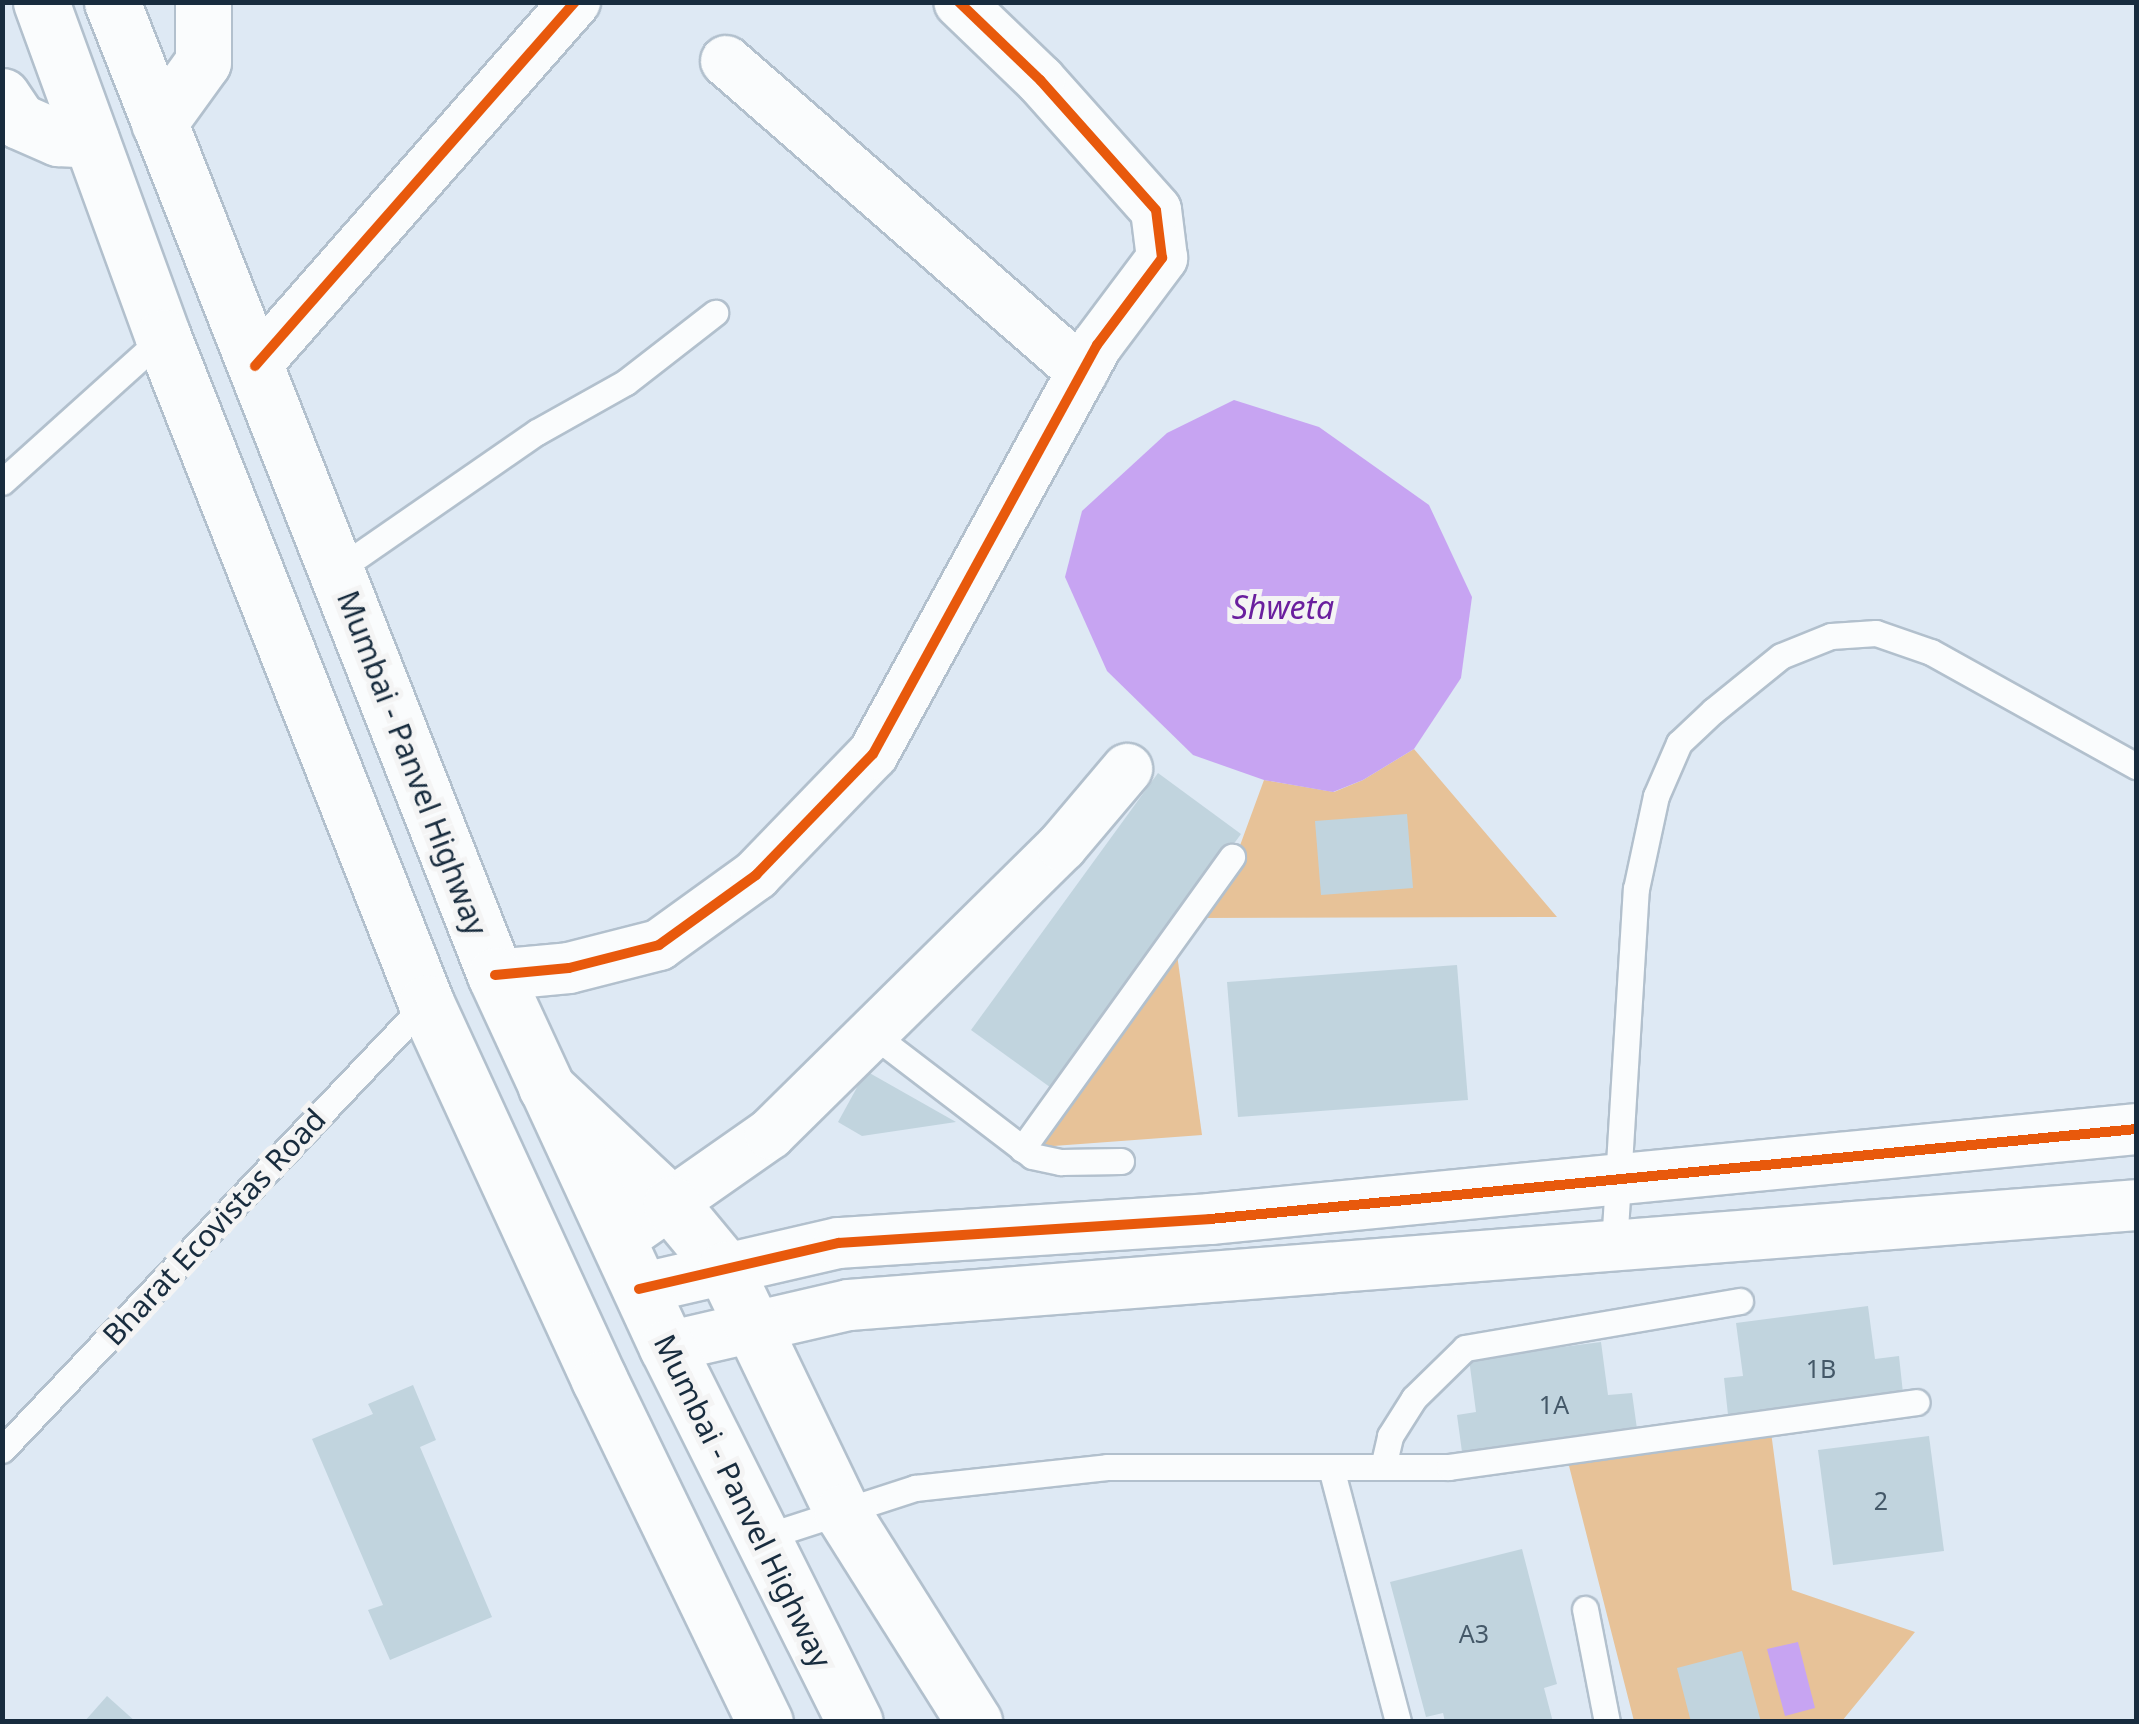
<!DOCTYPE html>
<html>
<head>
<meta charset="utf-8">
<style>
	body { margin:0 }
	#map { position:relative; width:2139px; height:1724px; overflow:hidden; background:#dee9f4; font-family:"Noto Sans",sans-serif }
	div>[style] { position:absolute }
	[style*='--x'] { left:calc(var(--x)*1px); top:calc(var(--y)*1px); width:calc(var(--w)*1px); rotate:calc(var(--a)*1deg) }
	.green>* { inset:0; background:#e7c298 }
	.water>* { inset:0; background:#c7a4f2 }
	.building>* { inset:0; background:#c1d4de }
	.roads { filter:drop-shadow(2px 0 #b2c0cd) drop-shadow(-2px 0 #b2c0cd) drop-shadow(0 2px #b2c0cd) drop-shadow(0 -2px #b2c0cd) }
	.lane>* { height:25px; margin:-12.5px; padding:0 12.5px; transform-origin:12.5px; border-radius:12.5px; background:#fafcfd }
	.street>* { height:50px; margin:-25px; padding:0 25px; transform-origin:25px; border-radius:25px; background:#fafcfd }
	.secondary>* { height:55px; margin:-27.5px; padding:0 27.5px; transform-origin:27.5px; border-radius:27.5px; background:#fafcfd }
	.highway>* { height:55px; margin:-27.5px; padding:0 27.5px; transform-origin:27.5px; border-radius:27.5px; background:#fafcfd }
	.cycleway>* { height:10px; margin:-5px; padding:0 5px; transform-origin:5px; border-radius:5px; background:#e8590c }
	span { translate:-50% -50%; white-space:nowrap; text-align:center; line-height:1.15; -webkit-text-stroke:10px #f4f4f4; paint-order:stroke }
	.number-label { font-size:25px; color:#445868 }
	.number-label span { -webkit-text-stroke-width:0 }
	.street-label { font-size:30px; color:#182c3e }
	.water-label { font-size:32px; color:#6a1f9e; font-style:italic }
	.frame { position:absolute; inset:0; border:5px solid #182c3e; pointer-events:none }
</style>
</head>
<body>
<div id="map">
	<div class="green">
		<i style="clip-path:polygon(1414px 749px,1557px 917px,1197px 918px,1231px 870px,1264px 780px,1334px 792px,1363px 780px)"></i>
		<i style="clip-path:polygon(1176px 947px,1202px 1135px,1040px 1147px)"></i>
		<i style="clip-path:polygon(1771px 1432px,1792px 1590px,1915px 1632px,1842px 1721px,1634px 1721px,1567px 1458px)"></i>
	</div>
	<div class="water">
		<i style="clip-path:polygon(1234px 400px,1319px 427px,1429px 505px,1472px 597px,1461px 678px,1414px 749px,1363px 780px,1333px 792px,1264px 780px,1193px 755px,1107px 671px,1065px 577px,1082px 511px,1167px 433px)"></i>
		<i style="clip-path:polygon(1798px 1642px,1815px 1708px,1785px 1716px,1767px 1649px)"></i>
	</div>
	<div class="building">
		<i style="clip-path:polygon(1158px 773px,1241px 834px,1054px 1090px,971px 1030px)"></i>
		<i style="clip-path:polygon(1407px 814px,1413px 888px,1321px 895px,1315px 821px)"></i>
		<i style="clip-path:polygon(1457px 965px,1468px 1100px,1238px 1117px,1227px 982px)"></i>
		<i style="clip-path:polygon(866px 1071px,956px 1122px,862px 1136px,838px 1122px)"></i>
		<i style="clip-path:polygon(1868px 1306px,1875px 1359px,1899px 1356px,1903px 1393px,1728px 1415px,1724px 1378px,1743px 1376px,1736px 1323px)"></i>
		<i style="clip-path:polygon(1601px 1342px,1608px 1395px,1632px 1393px,1637px 1429px,1462px 1452px,1457px 1415px,1476px 1412px,1469px 1359px)"></i>
		<i style="clip-path:polygon(413px 1385px,436px 1440px,420px 1447px,492px 1617px,390px 1660px,368px 1610px,383px 1605px,312px 1439px,373px 1414px,368px 1404px)"></i>
		<i style="clip-path:polygon(1929px 1436px,1944px 1551px,1833px 1565px,1818px 1450px)"></i>
		<i style="clip-path:polygon(1522px 1549px,1557px 1684px,1544px 1688px,1553px 1722px,1445px 1722px,1443px 1713px,1426px 1717px,1390px 1582px)"></i>
		<i style="clip-path:polygon(1742px 1651px,1761px 1722px,1691px 1722px,1677px 1668px)"></i>
		<i style="clip-path:polygon(107px 1696px,136px 1722px,84px 1722px)"></i>
	</div>
	<div class="roads">
		<div class="lane">
			<i style="--x:2;--y:482;--w:217;--a:-42"></i>
			<i style="--x:336;--y:571;--w:244;--a:-34.7"></i>
			<i style="--x:537;--y:432;--w:102;--a:-29.3"></i>
			<i style="--x:626;--y:382;--w:113;--a:-37.8"></i>
			<i style="--x:874;--y:1035;--w:199;--a:37.4"></i>
			<i style="--x:1032;--y:1156;--w:30;--a:12"></i>
			<i style="--x:1061;--y:1162;--w:60;--a:-1"></i>
			<i style="--x:1022;--y:1149;--w:360;--a:-54.3"></i>
			<i style="--x:1614;--y:1246;--w:358;--a:-86.5"></i>
			<i style="--x:1636;--y:889;--w:95;--a:-77.9"></i>
			<i style="--x:1656;--y:796;--w:58;--a:-66.5"></i>
			<i style="--x:1679;--y:743;--w:47;--a:-43.3"></i>
			<i style="--x:1713;--y:711;--w:87;--a:-39"></i>
			<i style="--x:1781;--y:656;--w:54;--a:-21.8"></i>
			<i style="--x:1831;--y:636;--w:45;--a:-3.8"></i>
			<i style="--x:1876;--y:633;--w:58;--a:19.1"></i>
			<i style="--x:1931;--y:652;--w:235;--a:29.1"></i>
			<i style="--x:2;--y:1450;--w:616;--a:-46.51"></i>
			<i style="--x:1383;--y:1467;--w:32;--a:-77"></i>
			<i style="--x:1390;--y:1436;--w:45;--a:-57.7"></i>
			<i style="--x:1414;--y:1398;--w:71;--a:-44.4"></i>
			<i style="--x:1465;--y:1348;--w:279;--a:-9.7"></i>
			<i style="--x:1331;--y:1468;--w:263;--a:75.2"></i>
			<i style="--x:761;--y:1538;--w:162;--a:-18"></i>
			<i style="--x:915;--y:1488;--w:193;--a:-6.2"></i>
			<i style="--x:1107;--y:1467;--w:342;--a:0"></i>
			<i style="--x:1449;--y:1467;--w:472;--a:-7.9"></i>
			<i style="--x:1585;--y:1609;--w:115;--a:79"></i>
		</div>
		<div class="street">
			<i style="--x:726;--y:61;--w:473;--a:41.1"></i>
			<i style="--x:255;--y:366;--w:485;--a:-48.7"></i>
			<i style="--x:495;--y:975;--w:74;--a:-5.4"></i>
			<i style="--x:569;--y:968;--w:93;--a:-14.3"></i>
			<i style="--x:659;--y:945;--w:120;--a:-35.8"></i>
			<i style="--x:756;--y:875;--w:168;--a:-46"></i>
			<i style="--x:873;--y:754;--w:466;--a:-61.3"></i>
			<i style="--x:1097;--y:345;--w:109;--a:-53.2"></i>
			<i style="--x:1162;--y:258;--w:48;--a:-97.1"></i>
			<i style="--x:1156;--y:210;--w:174;--a:-131.7"></i>
			<i style="--x:1040;--y:80;--w:112;--a:-136.1"></i>
			<i style="--x:617;--y:1241;--w:187;--a:-35"></i>
			<i style="--x:770;--y:1134;--w:410;--a:-44.6"></i>
			<i style="--x:1062;--y:846;--w:101;--a:-49.8"></i>
			<i style="--x:639;--y:1289;--w:205;--a:-13"></i>
			<i style="--x:839;--y:1243;--w:372;--a:-3.7"></i>
			<i style="--x:1210;--y:1219;--w:930;--a:-5.55"></i>
			<i style="--x:667;--y:1347;--w:187;--a:-13"></i>
			<i style="--x:849;--y:1305;--w:1291;--a:-4.44"></i>
		</div>
		<div class="secondary">
			<i style="--x:2;--y:96;--w:30;--a:56"></i>
			<i style="--x:19;--y:121;--w:43;--a:23.6"></i>
			<i style="--x:58;--y:138;--w:33;--a:3"></i>
			<i style="--x:159;--y:123;--w:75;--a:-54.2"></i>
			<i style="--x:203;--y:62;--w:60;--a:-90"></i>
			<i style="--x:546;--y:1087;--w:171;--a:43.1"></i>
			<i style="--x:671;--y:1204;--w:85;--a:50.3"></i>
			<i style="--x:725;--y:1269;--w:270;--a:64.3"></i>
			<i style="--x:842;--y:1512;--w:248;--a:57.8"></i>
		</div>
		<div class="highway">
			<i style="--x:41;--y:2;--w:357;--a:70"></i>
			<i style="--x:163;--y:337;--w:716;--a:68.45"></i>
			<i style="--x:426;--y:1003;--w:414;--a:65.3"></i>
			<i style="--x:599;--y:1379;--w:381;--a:64.2"></i>
			<i style="--x:112;--y:2;--w:1046;--a:68.51"></i>
			<i style="--x:495;--y:975;--w:410;--a:65.2"></i>
			<i style="--x:667;--y:1347;--w:419;--a:63.4"></i>
		</div>
	</div>
	<div class="cycleway">
		<i style="--x:255;--y:366;--w:485;--a:-48.7"></i>
		<i style="--x:495;--y:975;--w:74;--a:-5.4"></i>
		<i style="--x:569;--y:968;--w:93;--a:-14.3"></i>
		<i style="--x:659;--y:945;--w:120;--a:-35.8"></i>
		<i style="--x:756;--y:875;--w:168;--a:-46"></i>
		<i style="--x:873;--y:754;--w:466;--a:-61.3"></i>
		<i style="--x:1097;--y:345;--w:109;--a:-53.2"></i>
		<i style="--x:1162;--y:258;--w:48;--a:-97.1"></i>
		<i style="--x:1156;--y:210;--w:174;--a:-131.7"></i>
		<i style="--x:1040;--y:80;--w:112;--a:-136.1"></i>
		<i style="--x:639;--y:1289;--w:205;--a:-13"></i>
		<i style="--x:839;--y:1243;--w:372;--a:-3.7"></i>
		<i style="--x:1210;--y:1219;--w:930;--a:-5.55"></i>
	</div>
	<div class="number-label">
		<span style="left:1821px;top:1368px">1B</span>
		<span style="left:1554px;top:1404px">1A</span>
		<span style="left:1881px;top:1500px">2</span>
		<span style="left:1474px;top:1633px">A3</span>
	</div>
	<div class="street-label">
		<span style="left:412px;top:763px;rotate:69deg">Mumbai - Panvel Highway</span>
		<span style="left:214px;top:1227px;rotate:-47deg">Bharat Ecovistas Road</span>
		<span style="left:743px;top:1501px;rotate:64deg">Mumbai - Panvel Highway</span>
	</div>
	<div class="water-label">
		<span style="left:1283px;top:607px">Shweta</span>
	</div>
	<div class="frame"></div>
</div>
</body>
</html>
